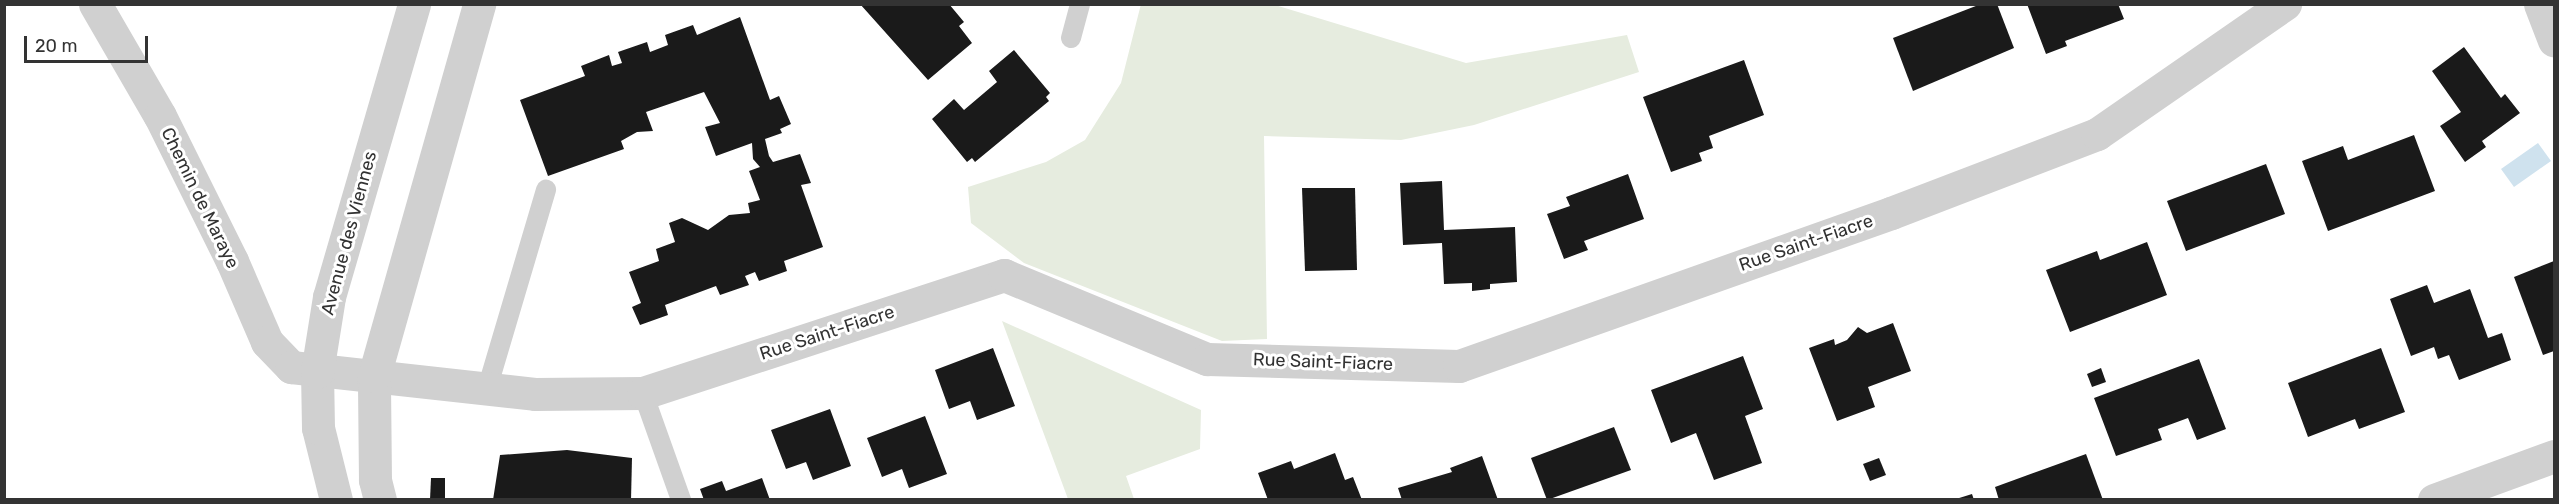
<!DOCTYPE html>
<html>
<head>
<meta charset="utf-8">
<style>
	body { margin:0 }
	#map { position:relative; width:2559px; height:504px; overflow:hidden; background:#fff; font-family:Rubik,sans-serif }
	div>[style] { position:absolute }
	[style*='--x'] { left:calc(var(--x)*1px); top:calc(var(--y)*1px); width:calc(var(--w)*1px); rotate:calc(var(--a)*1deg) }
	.green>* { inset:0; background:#e6ecdf }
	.water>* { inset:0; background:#cfe2ee }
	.building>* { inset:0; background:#1a1a1a }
	.lane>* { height:20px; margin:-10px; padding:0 10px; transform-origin:10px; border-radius:10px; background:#d0d0d0 }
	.street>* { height:33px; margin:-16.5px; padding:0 16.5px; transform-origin:16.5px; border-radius:16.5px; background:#d0d0d0 }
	span { translate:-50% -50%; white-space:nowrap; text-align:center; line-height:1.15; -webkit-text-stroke:6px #fff; paint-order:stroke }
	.street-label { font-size:18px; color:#333 }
	.frame { position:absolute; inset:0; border:6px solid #333; pointer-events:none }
	.scale { position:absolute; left:24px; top:36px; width:124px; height:27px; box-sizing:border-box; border:3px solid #333; border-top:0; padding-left:8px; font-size:18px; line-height:21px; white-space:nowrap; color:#333; -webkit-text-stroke:4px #fff; paint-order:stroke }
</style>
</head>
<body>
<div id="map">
	<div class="green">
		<i style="clip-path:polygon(1141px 4px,1275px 5px,1466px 63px,1627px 35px,1639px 72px,1474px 125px,1401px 140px,1264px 136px,1267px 339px,1222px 341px,1024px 263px,971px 223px,968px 187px,1046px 162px,1085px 140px,1121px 83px)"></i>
		<i style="clip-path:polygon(1002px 321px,1201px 410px,1200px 449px,1126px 476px,1134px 499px,1068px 499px)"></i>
	</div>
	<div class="water">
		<i style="clip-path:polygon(2538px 143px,2551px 161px,2514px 187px,2501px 169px)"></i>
	</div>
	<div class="building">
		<i style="clip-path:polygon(860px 4px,949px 4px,964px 22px,959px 26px,972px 43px,928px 80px)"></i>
		<i style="clip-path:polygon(1981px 4px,1997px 4px,2014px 48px,1913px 91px,1893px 38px)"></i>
		<i style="clip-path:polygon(2027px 4px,2118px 4px,2124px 19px,2065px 41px,2067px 46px,2046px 54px)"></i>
		<i style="clip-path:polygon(740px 17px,770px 100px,779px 96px,791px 124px,780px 129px,782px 133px,765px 139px,769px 156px,773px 162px,800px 154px,811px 183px,801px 185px,823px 247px,784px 261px,787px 271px,759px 281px,755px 272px,745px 276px,749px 285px,720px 295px,716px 286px,665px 305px,668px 315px,640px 325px,632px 307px,641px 303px,629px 272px,659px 261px,656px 249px,675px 242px,669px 223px,682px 218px,708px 230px,729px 215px,750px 213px,748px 203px,760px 200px,749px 171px,760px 167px,753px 159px,752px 143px,716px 156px,705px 127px,720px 123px,704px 92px,646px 112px,653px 131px,637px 132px,621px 141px,624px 149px,548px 176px,520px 100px,585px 76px,581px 66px,609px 55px,612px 66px,622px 63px,618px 52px,647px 42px,650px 52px,668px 45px,665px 35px,693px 25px,697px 35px)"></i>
		<i style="clip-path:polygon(2464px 47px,2501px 98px,2505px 94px,2520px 113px,2482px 141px,2486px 147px,2465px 162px,2440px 126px,2461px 112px,2432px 71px)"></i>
		<i style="clip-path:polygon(1014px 50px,1050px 93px,1046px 97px,1049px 101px,975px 162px,972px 158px,967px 162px,932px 119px,954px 99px,964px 110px,997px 82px,989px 71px)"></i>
		<i style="clip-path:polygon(1744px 60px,1764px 115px,1709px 136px,1713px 148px,1699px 153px,1702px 161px,1671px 172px,1643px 97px)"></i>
		<i style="clip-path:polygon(2414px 135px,2435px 191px,2328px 231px,2302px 161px,2343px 146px,2348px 160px)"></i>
		<i style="clip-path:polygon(2266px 164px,2285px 214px,2186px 251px,2167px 201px)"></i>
		<i style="clip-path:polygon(1628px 174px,1644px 219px,1584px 241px,1588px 250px,1564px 259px,1547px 214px,1570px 206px,1566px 197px)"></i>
		<i style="clip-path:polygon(1442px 181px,1444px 230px,1515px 227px,1517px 282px,1490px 284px,1490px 289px,1472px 291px,1472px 283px,1444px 284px,1442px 243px,1403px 245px,1400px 183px)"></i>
		<i style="clip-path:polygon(1302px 188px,1355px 188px,1357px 270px,1305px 271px)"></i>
		<i style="clip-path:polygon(2147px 242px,2167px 295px,2070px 332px,2046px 270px,2097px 251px,2100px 260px)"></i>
		<i style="clip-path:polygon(2554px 261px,2554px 351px,2543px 355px,2514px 277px)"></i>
		<i style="clip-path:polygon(2427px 285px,2434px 303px,2470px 289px,2488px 338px,2502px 333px,2511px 360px,2459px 380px,2449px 355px,2438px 359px,2434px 347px,2411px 356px,2390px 299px)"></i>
		<i style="clip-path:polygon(1893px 323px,1911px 371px,1868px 387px,1875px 407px,1837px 421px,1809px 348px,1834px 339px,1835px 345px,1847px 340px,1858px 327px,1867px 333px)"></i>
		<i style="clip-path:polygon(993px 348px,1015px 406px,977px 420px,970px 401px,949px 409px,935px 370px)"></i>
		<i style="clip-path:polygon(2381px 348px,2405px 412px,2359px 429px,2355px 419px,2308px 437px,2288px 383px)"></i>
		<i style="clip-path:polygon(1743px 356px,1763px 409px,1745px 416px,1762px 463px,1714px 480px,1696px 433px,1671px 443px,1651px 390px)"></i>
		<i style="clip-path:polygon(2199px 359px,2226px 429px,2197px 440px,2188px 418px,2158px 429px,2162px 440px,2116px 456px,2094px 398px)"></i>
		<i style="clip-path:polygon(2101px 368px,2106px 382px,2092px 387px,2087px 374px)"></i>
		<i style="clip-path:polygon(830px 409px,851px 466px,813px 480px,806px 462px,786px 469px,771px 430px)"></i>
		<i style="clip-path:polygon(925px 416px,947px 474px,909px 488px,902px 469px,882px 477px,867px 438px)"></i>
		<i style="clip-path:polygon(1614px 427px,1631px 470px,1547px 500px,1531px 458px)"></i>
		<i style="clip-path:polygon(567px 450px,632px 458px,631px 500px,493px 500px,500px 455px)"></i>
		<i style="clip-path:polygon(1335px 453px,1345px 480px,1353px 477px,1362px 500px,1268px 500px,1258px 473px,1291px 461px,1294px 469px)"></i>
		<i style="clip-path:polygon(2086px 454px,2103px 500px,1999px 500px,1995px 487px)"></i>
		<i style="clip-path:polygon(1482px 456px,1498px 500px,1402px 500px,1398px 488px,1452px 472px,1450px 468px)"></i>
		<i style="clip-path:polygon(1879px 458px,1886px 475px,1870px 481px,1863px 464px)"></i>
		<i style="clip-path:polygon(431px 478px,445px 478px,445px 500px,430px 500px)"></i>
		<i style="clip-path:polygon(762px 478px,770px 500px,704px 500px,700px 489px,722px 481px,726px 491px)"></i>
		<i style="clip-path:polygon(1972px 494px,1974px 500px,1956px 500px,1956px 499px)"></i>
	</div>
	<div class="lane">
		<i style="--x:1071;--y:38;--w:35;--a:-75"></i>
		<i style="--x:487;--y:389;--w:208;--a:-73.5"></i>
		<i style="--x:643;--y:393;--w:114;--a:70.4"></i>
	</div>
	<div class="street">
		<i style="--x:95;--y:4;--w:129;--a:59.9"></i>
		<i style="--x:160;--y:116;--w:162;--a:63.6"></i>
		<i style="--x:232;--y:261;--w:88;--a:66.6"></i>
		<i style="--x:267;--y:342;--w:35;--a:46"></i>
		<i style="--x:291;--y:367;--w:245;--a:6.3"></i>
		<i style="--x:535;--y:394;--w:108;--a:-0.5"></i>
		<i style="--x:643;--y:393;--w:380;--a:-18.1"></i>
		<i style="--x:1004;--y:275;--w:220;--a:22.5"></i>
		<i style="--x:1207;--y:359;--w:252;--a:1.6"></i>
		<i style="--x:1459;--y:366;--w:458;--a:-19.5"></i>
		<i style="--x:1891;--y:213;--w:221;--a:-21"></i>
		<i style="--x:2097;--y:134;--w:229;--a:-34.7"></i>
		<i style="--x:2540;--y:4;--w:39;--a:69"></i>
		<i style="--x:336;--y:500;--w:74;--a:-104"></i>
		<i style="--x:318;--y:428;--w:56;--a:-91"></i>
		<i style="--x:317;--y:372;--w:76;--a:-80.9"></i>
		<i style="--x:329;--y:297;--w:305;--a:-73.8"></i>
		<i style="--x:380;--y:500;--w:21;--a:-104"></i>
		<i style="--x:375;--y:480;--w:104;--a:-90.6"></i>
		<i style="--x:374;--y:376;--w:387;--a:-74.2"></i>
		<i style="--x:2434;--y:500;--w:128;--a:-20.1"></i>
	</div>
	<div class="street-label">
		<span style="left:200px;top:198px;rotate:64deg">Chemin de Maraye</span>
		<span style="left:349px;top:233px;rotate:-75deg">Avenue des Viennes</span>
		<span style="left:1806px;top:243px;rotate:-19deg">Rue Saint-Fiacre</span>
		<span style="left:827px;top:333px;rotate:-18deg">Rue Saint-Fiacre</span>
		<span style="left:1323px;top:362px;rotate:2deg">Rue Saint-Fiacre</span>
	</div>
	<div class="frame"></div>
	<div class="scale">20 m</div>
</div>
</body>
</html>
